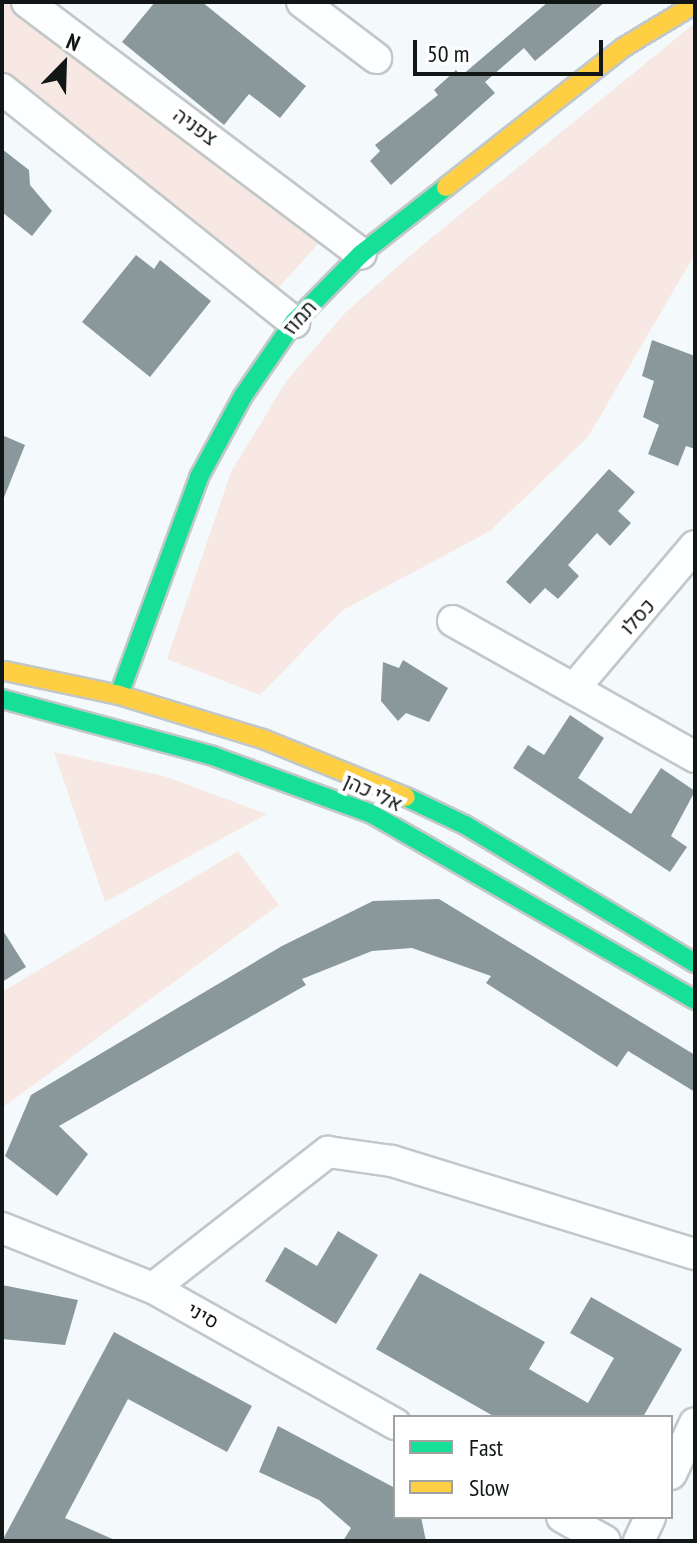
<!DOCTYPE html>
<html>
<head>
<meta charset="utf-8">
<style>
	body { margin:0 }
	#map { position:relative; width:697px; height:1543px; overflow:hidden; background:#f4fafc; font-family:"PT Sans Narrow",Heebo,sans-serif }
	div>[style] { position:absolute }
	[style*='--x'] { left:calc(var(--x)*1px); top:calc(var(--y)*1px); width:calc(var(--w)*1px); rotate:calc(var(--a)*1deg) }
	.green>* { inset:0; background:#f8e8e3 }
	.building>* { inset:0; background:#8a989c }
	.roads { filter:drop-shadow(2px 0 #c2c7c8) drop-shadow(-2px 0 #c2c7c8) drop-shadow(0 2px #c2c7c8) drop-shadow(0 -2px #c2c7c8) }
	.street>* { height:30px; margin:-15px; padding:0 15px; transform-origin:15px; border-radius:15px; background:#fdfeff }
	.fast>* { height:18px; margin:-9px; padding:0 9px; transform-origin:9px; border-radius:9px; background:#16e098 }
	.slow>* { height:18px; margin:-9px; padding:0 9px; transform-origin:9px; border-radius:9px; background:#ffcf43 }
	span { translate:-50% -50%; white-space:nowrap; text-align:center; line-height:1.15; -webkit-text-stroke:8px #fff; paint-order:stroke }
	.street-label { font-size:20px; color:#111617 }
	.frame { position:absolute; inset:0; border:4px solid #111617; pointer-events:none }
	.legend { position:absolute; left:393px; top:1415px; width:280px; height:104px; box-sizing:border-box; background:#fff; border:2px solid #a0a2a2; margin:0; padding:10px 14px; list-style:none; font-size:24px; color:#111617 }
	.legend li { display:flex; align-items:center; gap:16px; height:40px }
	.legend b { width:40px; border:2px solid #a0a2a2 }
	.north { position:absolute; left:24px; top:24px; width:80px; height:80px; -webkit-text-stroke:6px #fff; paint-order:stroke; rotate:23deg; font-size:22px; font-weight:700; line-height:32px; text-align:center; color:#111617 }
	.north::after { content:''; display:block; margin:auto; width:28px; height:36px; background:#111617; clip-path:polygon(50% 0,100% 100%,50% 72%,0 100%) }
	.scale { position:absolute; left:413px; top:40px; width:190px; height:36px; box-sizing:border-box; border:4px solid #111617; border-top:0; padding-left:10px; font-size:24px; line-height:28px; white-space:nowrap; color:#111617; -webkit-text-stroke:6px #fff; paint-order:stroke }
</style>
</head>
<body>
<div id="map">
	<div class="green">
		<i style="clip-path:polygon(2px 2px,10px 2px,320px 242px,279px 287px,2px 73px)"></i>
		<i style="clip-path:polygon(695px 23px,695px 254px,588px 437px,490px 531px,343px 610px,260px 695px,167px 659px,231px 472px,287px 380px,346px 312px,419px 248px)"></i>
		<i style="clip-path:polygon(54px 752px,164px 776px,267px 814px,105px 902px)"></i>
		<i style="clip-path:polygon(238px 851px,279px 905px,2px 1108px,2px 992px)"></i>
	</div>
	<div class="building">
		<i style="clip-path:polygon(155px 2px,202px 2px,306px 86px,280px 118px,249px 94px,224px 125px,122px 42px)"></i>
		<i style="clip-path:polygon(548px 2px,605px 2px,535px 61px,524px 48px,485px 82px,495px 93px,391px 185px,370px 161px,380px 151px,375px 145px,438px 95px,434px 90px,456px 70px,461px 76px)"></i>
		<i style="clip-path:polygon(2px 149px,29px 170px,30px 185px,52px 211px,32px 236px,2px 212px)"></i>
		<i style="clip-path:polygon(136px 255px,154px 269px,160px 260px,211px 301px,150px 377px,82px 322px)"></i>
		<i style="clip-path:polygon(652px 340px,695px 356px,695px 449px,686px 446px,678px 466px,648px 454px,659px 425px,643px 417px,654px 381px,642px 376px)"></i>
		<i style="clip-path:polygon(2px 435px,25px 445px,3px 500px,2px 499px)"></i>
		<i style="clip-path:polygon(609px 469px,635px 492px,618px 511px,631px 523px,610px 546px,597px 533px,568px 565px,579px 576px,558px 599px,545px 588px,530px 604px,506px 582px)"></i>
		<i style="clip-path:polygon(403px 660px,448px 688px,429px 722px,406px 713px,398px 721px,381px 701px,383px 662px,399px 668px)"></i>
		<i style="clip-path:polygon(570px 715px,604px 738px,578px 778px,631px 814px,661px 768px,695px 791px,671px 836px,687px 847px,670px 872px,513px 768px,528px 745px,544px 755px)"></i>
		<i style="clip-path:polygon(439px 899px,695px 1055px,695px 1092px,628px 1051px,617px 1067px,486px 983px,491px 976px,412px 948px,372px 951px,302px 979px,306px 985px,59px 1126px,88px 1154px,57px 1196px,5px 1156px,31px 1095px,282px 946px,373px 901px)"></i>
		<i style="clip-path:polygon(2px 929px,26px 967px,2px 982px)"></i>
		<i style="clip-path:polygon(338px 1231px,378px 1255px,336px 1324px,265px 1281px,285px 1247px,317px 1266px)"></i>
		<i style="clip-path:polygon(420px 1273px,545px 1342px,529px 1369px,588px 1403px,614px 1358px,570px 1333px,591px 1297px,682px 1349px,643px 1417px,495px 1417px,376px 1349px)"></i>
		<i style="clip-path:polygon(2px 1285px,78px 1300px,65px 1345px,2px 1339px)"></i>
		<i style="clip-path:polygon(114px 1332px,252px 1406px,227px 1452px,128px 1399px,65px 1518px,117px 1541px,2px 1541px)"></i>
		<i style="clip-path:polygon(278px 1426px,395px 1488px,395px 1517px,421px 1517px,426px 1541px,343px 1541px,351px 1528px,319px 1500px,259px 1472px)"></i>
	</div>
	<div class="roads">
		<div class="street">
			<i style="--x:27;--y:2;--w:418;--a:37"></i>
			<i style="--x:302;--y:2;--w:93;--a:37.1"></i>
			<i style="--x:2;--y:89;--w:374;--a:38.6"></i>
			<i style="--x:453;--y:621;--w:278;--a:29.3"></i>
			<i style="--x:577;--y:685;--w:182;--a:-49.7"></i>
			<i style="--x:2;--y:1228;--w:162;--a:21.7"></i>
			<i style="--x:153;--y:1288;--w:278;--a:29.3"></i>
			<i style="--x:153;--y:1288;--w:222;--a:-37.9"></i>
			<i style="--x:328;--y:1152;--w:65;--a:8"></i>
			<i style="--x:392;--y:1161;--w:317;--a:17.1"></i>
			<i style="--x:671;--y:1474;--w:56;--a:-64.8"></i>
			<i style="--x:562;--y:1517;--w:49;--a:29.2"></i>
			<i style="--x:639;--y:1541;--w:26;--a:-65"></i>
		</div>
		<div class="fast">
			<i style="--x:119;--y:695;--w:232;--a:-69.8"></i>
			<i style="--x:199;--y:477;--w:92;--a:-61.5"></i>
			<i style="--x:243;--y:396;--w:90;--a:-55.4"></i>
			<i style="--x:294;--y:322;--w:95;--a:-45.4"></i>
			<i style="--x:361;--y:254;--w:108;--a:-38.2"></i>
			<i style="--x:2;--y:699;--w:219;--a:15.1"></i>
			<i style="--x:213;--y:756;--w:167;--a:20"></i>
			<i style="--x:370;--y:813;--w:375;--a:29.9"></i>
			<i style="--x:406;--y:797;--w:65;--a:25.4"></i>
			<i style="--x:465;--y:825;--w:268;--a:31"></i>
		</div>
		<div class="slow">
			<i style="--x:446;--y:187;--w:226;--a:-38.2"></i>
			<i style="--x:624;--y:47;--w:83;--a:-31.2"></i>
			<i style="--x:5;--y:671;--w:116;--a:11.9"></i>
			<i style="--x:119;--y:695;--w:151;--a:17"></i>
			<i style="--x:263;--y:739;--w:154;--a:22.1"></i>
		</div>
	</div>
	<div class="street-label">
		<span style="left:195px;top:127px;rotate:36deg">צפניה</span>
		<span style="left:300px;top:318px;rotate:-48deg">תמוז</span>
		<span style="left:638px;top:617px;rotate:-48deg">כסלו</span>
		<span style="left:373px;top:793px;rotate:25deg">אלי כהן</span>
		<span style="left:203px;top:1316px;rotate:29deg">סיני</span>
	</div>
	<div class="frame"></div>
	<ul class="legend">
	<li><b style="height:10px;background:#16e098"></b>Fast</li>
	<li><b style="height:10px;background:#ffcf43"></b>Slow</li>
	</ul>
	<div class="north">N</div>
	<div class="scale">50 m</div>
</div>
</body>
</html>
